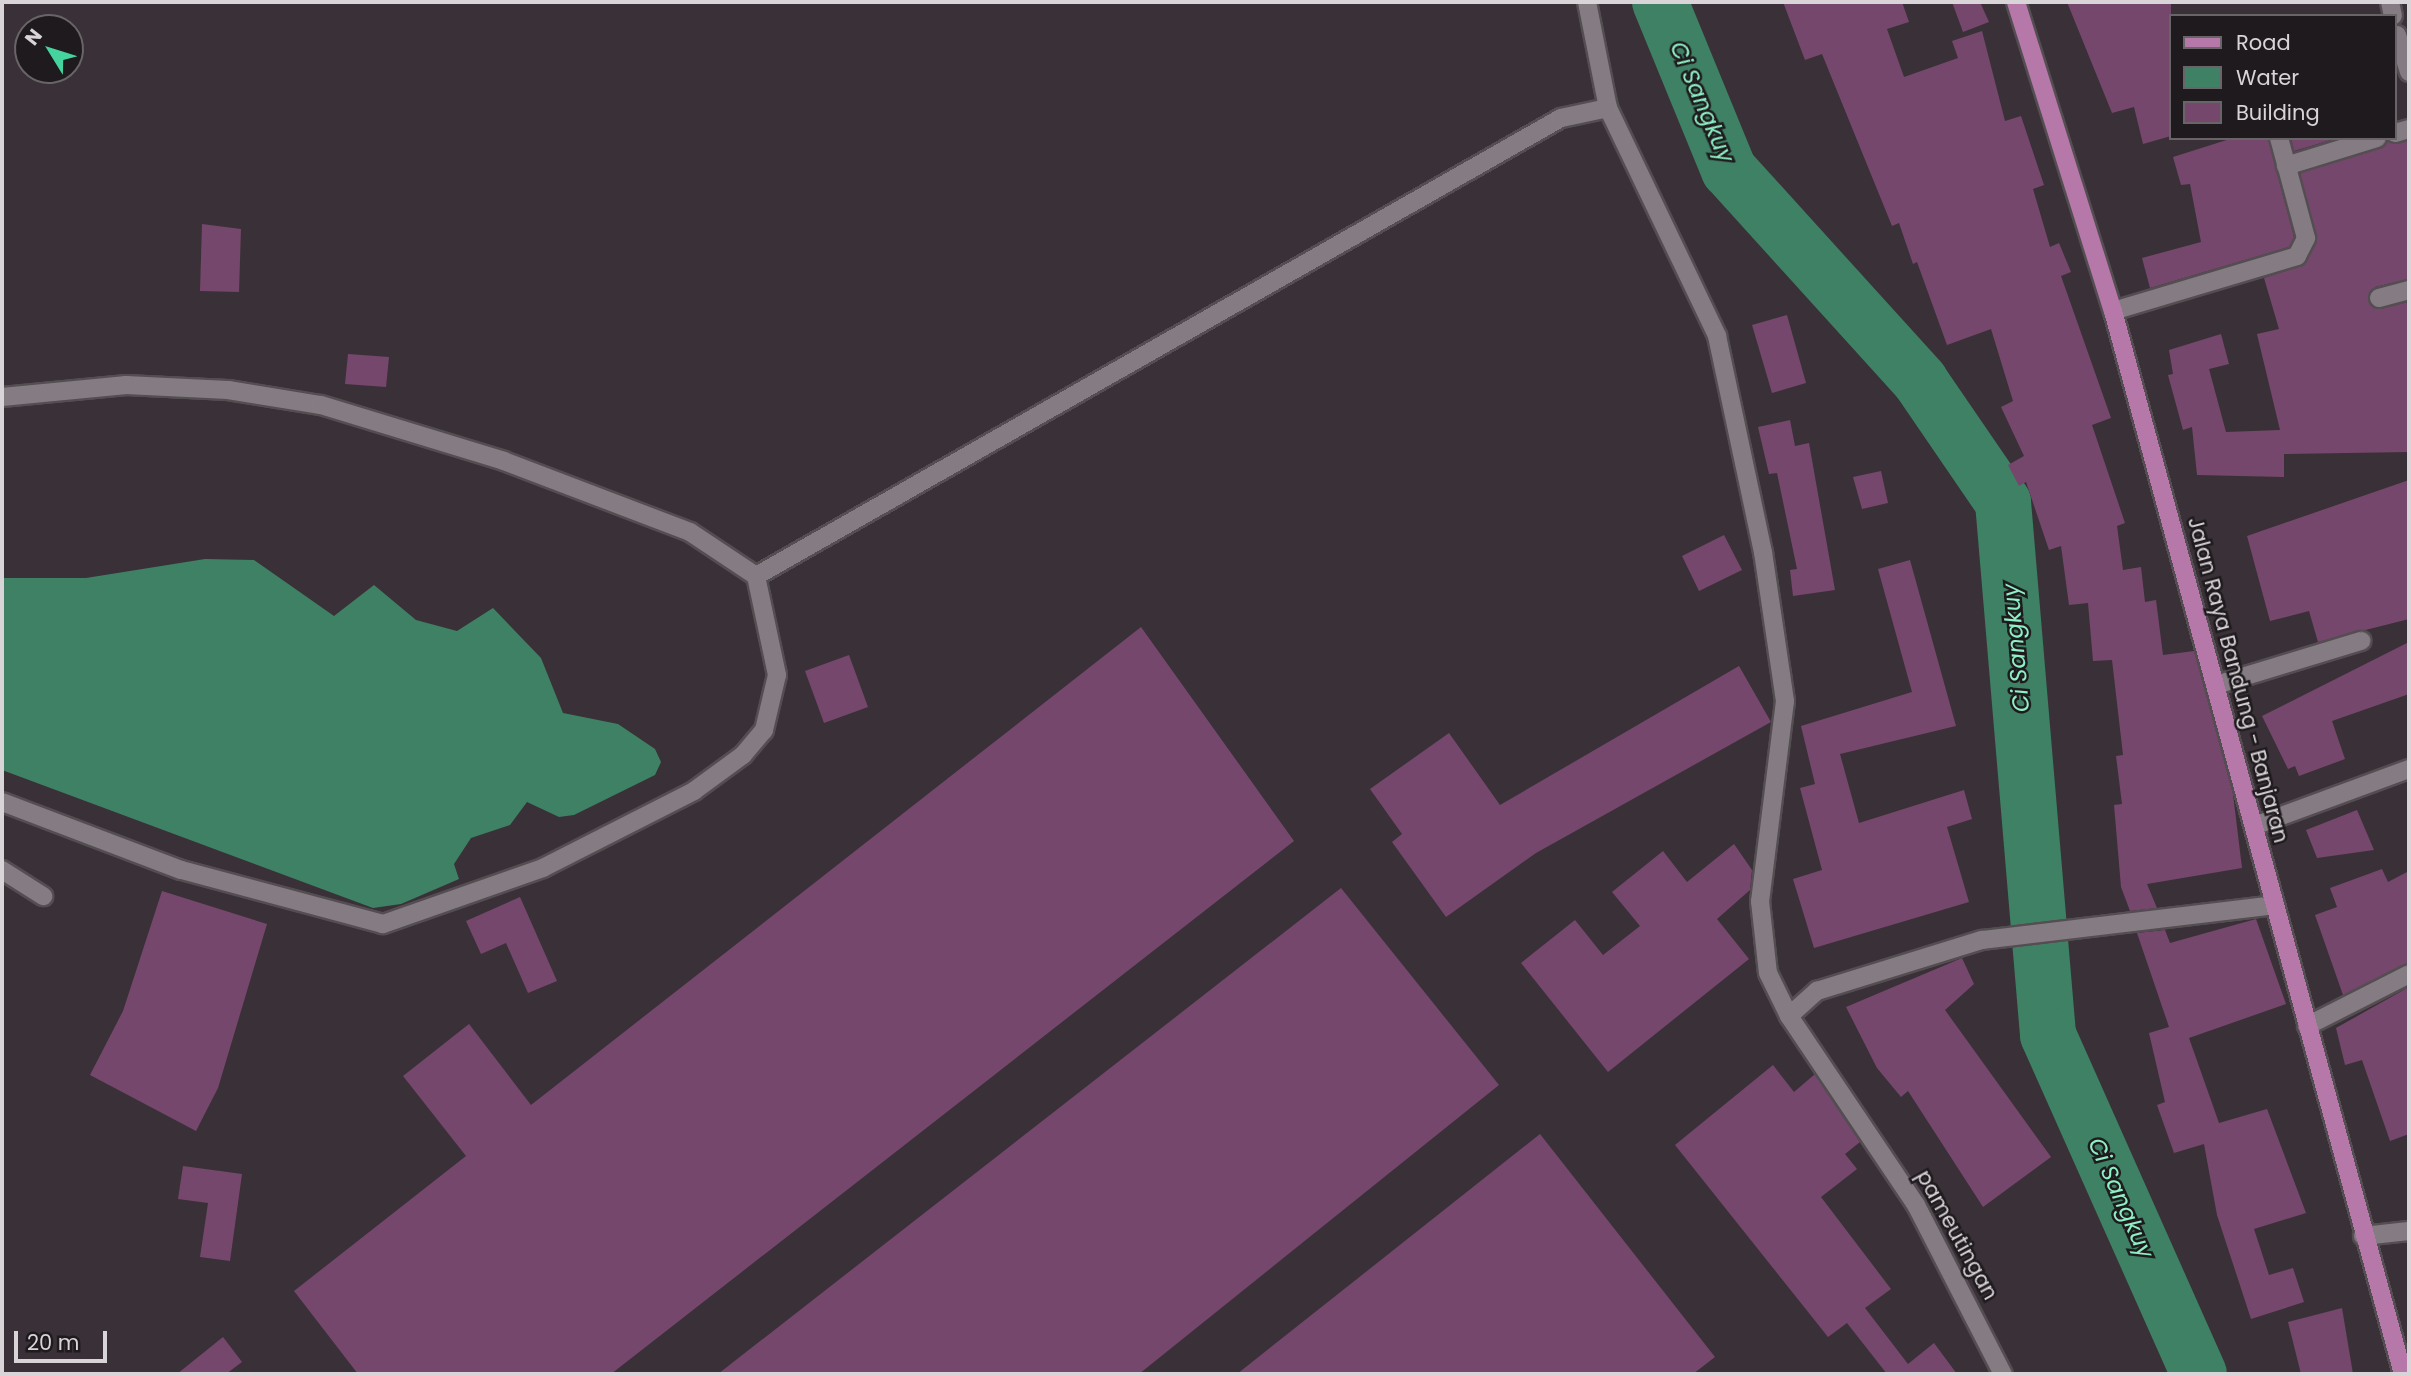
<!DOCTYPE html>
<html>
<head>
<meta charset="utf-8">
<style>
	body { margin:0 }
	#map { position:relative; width:2411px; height:1376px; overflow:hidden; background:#393137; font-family:Poppins,sans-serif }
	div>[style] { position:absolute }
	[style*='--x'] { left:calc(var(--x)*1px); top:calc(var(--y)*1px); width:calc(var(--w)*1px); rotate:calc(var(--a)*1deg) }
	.water>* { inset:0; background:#3e8165 }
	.river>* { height:56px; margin:-28px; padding:0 28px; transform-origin:28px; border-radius:28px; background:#3e8165 }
	.building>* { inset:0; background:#76476c }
	.roads { filter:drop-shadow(2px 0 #544d52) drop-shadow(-2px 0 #544d52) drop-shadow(0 2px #544d52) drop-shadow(0 -2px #544d52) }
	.minor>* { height:18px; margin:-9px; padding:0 9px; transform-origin:9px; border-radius:9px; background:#857c83 }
	.primary>* { height:18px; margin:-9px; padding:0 9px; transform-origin:9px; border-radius:9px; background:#b678a9 }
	span { translate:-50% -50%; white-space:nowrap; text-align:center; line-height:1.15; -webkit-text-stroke:5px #1e1a1d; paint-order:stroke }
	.street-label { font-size:21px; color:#d9d4d8 }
	.water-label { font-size:23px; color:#8ef0c5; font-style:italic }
	.frame { position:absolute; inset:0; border:4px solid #d9d4d8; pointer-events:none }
	.legend { position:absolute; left:2169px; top:14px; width:228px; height:126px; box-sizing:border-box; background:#1e1a1d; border:2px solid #696468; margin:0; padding:9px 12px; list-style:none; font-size:21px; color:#d9d4d8 }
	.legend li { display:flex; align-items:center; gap:14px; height:35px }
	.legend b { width:35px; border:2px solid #696468 }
	.north { position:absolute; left:14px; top:14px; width:70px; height:70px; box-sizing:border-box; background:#1e1a1d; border:2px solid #696468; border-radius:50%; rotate:308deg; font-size:19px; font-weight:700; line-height:28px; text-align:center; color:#d9d4d8 }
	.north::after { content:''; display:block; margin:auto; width:24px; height:32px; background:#46d49e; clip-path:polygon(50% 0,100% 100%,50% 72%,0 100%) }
	.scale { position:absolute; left:14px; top:1331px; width:93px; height:32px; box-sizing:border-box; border:4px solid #d9d4d8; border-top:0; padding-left:9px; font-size:21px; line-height:24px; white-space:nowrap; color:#d9d4d8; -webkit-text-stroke:5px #1e1a1d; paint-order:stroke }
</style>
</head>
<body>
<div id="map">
	<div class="water">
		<i style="clip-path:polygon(205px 559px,254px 560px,334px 616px,374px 585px,416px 620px,457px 631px,493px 608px,541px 658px,563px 713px,618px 724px,655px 749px,661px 762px,655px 775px,574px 815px,559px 817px,527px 802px,510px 825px,471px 838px,454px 864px,459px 879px,401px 904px,373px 908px,2px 770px,2px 578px,86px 578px)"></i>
	</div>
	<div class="river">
		<i style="--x:1660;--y:2;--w:182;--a:67.7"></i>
		<i style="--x:1729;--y:170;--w:285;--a:47.8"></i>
		<i style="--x:1920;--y:381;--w:147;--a:55.6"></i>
		<i style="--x:2003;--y:502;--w:535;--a:85.17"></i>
		<i style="--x:2048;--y:1035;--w:371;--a:66"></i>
	</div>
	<div class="building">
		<i style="clip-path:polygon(1783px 2px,1902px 2px,1909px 22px,1887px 29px,1904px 77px,1958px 58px,1952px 41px,1982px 31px,2005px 121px,2021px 116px,2044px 185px,2033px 189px,2050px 247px,2059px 243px,2071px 272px,2061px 276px,2111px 418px,2092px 425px,2125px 523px,2117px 526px,2123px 570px,2141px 567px,2145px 602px,2156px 600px,2163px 655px,2194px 651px,2233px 794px,2242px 868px,2147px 884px,2157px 908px,2130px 911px,2121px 887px,2114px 805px,2122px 804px,2116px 756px,2123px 755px,2112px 660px,2093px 661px,2088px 603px,2069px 605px,2061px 546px,2049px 550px,2026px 482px,2019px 486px,2008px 465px,2024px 456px,2001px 407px,2013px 401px,1991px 329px,1947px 345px,1917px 262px,1913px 264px,1899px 223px,1892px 226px,1822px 54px,1805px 60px)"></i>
		<i style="clip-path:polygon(1952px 2px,1980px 2px,1989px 22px,1963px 32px)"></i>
		<i style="clip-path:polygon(2067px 2px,2171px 2px,2171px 136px,2143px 144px,2134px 107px,2112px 113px)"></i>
		<i style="clip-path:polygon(2233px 138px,2268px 138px,2294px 237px,2289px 247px,2150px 288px,2142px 258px,2201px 242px,2190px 184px,2181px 185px,2173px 157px)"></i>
		<i style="clip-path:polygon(2291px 138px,2338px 138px,2294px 151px)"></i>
		<i style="clip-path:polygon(2409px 141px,2409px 279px,2375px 287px,2368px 296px,2377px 309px,2409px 302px,2409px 452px,2284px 454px,2284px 477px,2197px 475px,2192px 427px,2183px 430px,2168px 375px,2173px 374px,2169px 350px,2221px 334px,2229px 364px,2209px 369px,2226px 432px,2280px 430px,2257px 334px,2279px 329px,2264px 278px,2304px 265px,2316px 242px,2300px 173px,2388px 142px)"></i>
		<i style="clip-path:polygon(202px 224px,241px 229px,239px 292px,200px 291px)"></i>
		<i style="clip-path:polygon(1787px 315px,1806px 383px,1772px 393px,1752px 325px)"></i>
		<i style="clip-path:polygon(348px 354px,389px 357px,386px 387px,345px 384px)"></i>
		<i style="clip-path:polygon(1790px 420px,1795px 446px,1809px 443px,1835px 590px,1793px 596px,1790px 570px,1797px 569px,1777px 473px,1769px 474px,1758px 427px)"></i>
		<i style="clip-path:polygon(1881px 471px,1888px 503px,1862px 509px,1853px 477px)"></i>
		<i style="clip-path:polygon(2409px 480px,2409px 619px,2318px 642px,2309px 611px,2270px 621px,2247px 536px)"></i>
		<i style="clip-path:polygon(1724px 535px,1742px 570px,1699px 591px,1682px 556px)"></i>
		<i style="clip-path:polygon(1910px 560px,1956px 726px,1840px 754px,1859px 823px,1964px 790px,1972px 819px,1947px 827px,1969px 902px,1814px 948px,1793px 879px,1822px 870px,1800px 788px,1815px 784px,1801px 726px,1912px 692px,1878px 569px)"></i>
		<i style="clip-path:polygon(1141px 627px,1294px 841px,611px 1374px,358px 1374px,294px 1291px,466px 1156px,403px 1076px,469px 1024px,531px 1105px)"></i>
		<i style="clip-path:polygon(2409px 642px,2409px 694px,2332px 721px,2345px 759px,2299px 776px,2295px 766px,2288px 769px,2262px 716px)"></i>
		<i style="clip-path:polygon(849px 655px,868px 707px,824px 723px,805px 671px)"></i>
		<i style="clip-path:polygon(1739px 666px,1771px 722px,1536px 853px,1446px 917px,1392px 842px,1402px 834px,1370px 789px,1449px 733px,1500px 805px)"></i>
		<i style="clip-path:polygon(2357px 810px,2374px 850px,2317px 858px,2306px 830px)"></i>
		<i style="clip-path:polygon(1734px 844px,1752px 870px,1750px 890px,1717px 919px,1749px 959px,1608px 1072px,1521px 963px,1575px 920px,1603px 955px,1640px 926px,1612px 892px,1663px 851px,1687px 882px)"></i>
		<i style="clip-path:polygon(2382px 869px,2388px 882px,2409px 871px,2409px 963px,2343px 995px,2315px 915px,2337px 907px,2330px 888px)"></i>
		<i style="clip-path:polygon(1341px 888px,1499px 1085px,1139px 1374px,718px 1374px)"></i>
		<i style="clip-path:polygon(162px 891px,267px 924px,218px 1088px,196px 1131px,90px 1075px,123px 1011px)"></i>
		<i style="clip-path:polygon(520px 897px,557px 981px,528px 993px,506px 943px,481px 954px,466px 921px)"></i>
		<i style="clip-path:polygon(2256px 919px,2286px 1004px,2189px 1038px,2219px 1123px,2267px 1109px,2306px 1213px,2254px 1229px,2269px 1275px,2293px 1268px,2304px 1302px,2251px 1319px,2217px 1215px,2204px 1144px,2174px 1153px,2157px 1105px,2165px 1102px,2149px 1033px,2169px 1027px,2137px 933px,2165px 930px,2170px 943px)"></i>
		<i style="clip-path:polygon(1962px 958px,1974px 984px,1945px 1010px,2051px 1157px,1983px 1207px,1908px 1091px,1901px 1097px,1877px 1068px,1846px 1007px)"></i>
		<i style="clip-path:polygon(2409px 987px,2409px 1134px,2390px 1141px,2362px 1060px,2345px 1065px,2336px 1028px)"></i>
		<i style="clip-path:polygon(1773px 1065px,1794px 1092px,1815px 1074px,1860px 1142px,1845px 1154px,1857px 1169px,1821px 1197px,1891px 1289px,1865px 1308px,1908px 1364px,1934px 1343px,1957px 1374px,1887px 1374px,1847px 1323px,1828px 1337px,1675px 1145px)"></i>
		<i style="clip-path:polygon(1540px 1134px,1715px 1357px,1693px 1374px,1237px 1374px)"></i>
		<i style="clip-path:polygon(183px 1166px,242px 1174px,230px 1261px,200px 1257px,208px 1203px,178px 1199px)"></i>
		<i style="clip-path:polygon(2342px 1308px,2353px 1374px,2301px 1374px,2288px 1322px)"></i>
		<i style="clip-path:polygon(223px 1337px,242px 1362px,226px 1374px,177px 1374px)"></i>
	</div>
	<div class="roads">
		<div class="minor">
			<i style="--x:1587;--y:2;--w:108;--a:78.8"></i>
			<i style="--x:1608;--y:108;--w:253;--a:64.4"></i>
			<i style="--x:1717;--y:336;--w:221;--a:78"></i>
			<i style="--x:1763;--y:552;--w:151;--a:81.6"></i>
			<i style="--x:1785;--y:701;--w:202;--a:97.1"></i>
			<i style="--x:1760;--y:901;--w:72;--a:83.7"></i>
			<i style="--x:1768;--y:973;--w:48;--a:64"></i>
			<i style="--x:1789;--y:1016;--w:228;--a:56.1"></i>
			<i style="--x:1916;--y:1205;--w:190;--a:62.8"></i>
			<i style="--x:2390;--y:2;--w:14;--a:78"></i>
			<i style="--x:2397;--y:35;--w:39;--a:72"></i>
			<i style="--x:2395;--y:133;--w:15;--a:-16"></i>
			<i style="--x:2286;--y:166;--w:95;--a:-17.1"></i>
			<i style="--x:2379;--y:298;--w:31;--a:-15"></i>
			<i style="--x:2113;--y:311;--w:192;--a:-16.6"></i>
			<i style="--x:2297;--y:256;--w:20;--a:-63"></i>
			<i style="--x:2306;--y:238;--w:104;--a:-105.1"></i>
			<i style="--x:2;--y:397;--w:125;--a:-5.5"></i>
			<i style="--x:126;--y:385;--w:102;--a:2.8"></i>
			<i style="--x:228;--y:390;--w:94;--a:9.2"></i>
			<i style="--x:321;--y:405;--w:191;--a:17"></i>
			<i style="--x:504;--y:461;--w:199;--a:20.9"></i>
			<i style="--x:690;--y:532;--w:79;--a:33.7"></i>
			<i style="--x:756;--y:576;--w:101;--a:78"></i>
			<i style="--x:777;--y:675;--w:57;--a:103.3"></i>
			<i style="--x:764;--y:730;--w:33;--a:130"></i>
			<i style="--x:743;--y:755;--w:61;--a:143.7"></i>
			<i style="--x:694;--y:791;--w:169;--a:153"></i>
			<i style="--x:543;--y:868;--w:170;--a:160.7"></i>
			<i style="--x:383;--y:924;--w:209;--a:-165"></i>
			<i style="--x:181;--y:870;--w:191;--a:-159.2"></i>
			<i style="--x:756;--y:576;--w:926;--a:-29.64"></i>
			<i style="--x:1561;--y:118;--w:48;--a:-12"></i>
			<i style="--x:2216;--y:685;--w:152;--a:-16.9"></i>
			<i style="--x:2254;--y:826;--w:165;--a:-20.2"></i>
			<i style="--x:2;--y:870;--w:49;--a:32.4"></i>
			<i style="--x:1789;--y:1016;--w:38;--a:-42"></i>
			<i style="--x:1817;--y:991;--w:173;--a:-17.2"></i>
			<i style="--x:1982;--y:940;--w:295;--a:-6.8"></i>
			<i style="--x:2307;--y:1026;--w:114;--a:-27"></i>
			<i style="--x:2363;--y:1236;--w:46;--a:-6.2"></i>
		</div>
		<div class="primary">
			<i style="--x:2016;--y:2;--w:324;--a:72.6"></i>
			<i style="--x:2113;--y:311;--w:1102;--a:74.74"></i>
		</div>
	</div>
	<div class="street-label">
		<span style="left:2238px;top:680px;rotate:75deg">Jalan Raya Bandung - Banjaran</span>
		<span style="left:1957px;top:1235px;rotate:61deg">pameutingan</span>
	</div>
	<div class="water-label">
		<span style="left:1702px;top:102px;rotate:67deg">Ci Sangkuy</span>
		<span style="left:2016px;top:648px;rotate:-95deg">Ci Sangkuy</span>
		<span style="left:2121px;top:1198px;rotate:66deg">Ci Sangkuy</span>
	</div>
	<div class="frame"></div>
	<ul class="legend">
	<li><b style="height:9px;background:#b678a9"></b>Road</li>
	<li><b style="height:19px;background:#3e8165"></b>Water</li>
	<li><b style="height:19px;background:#76476c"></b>Building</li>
	</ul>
	<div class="north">N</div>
	<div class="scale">20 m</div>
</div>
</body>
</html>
